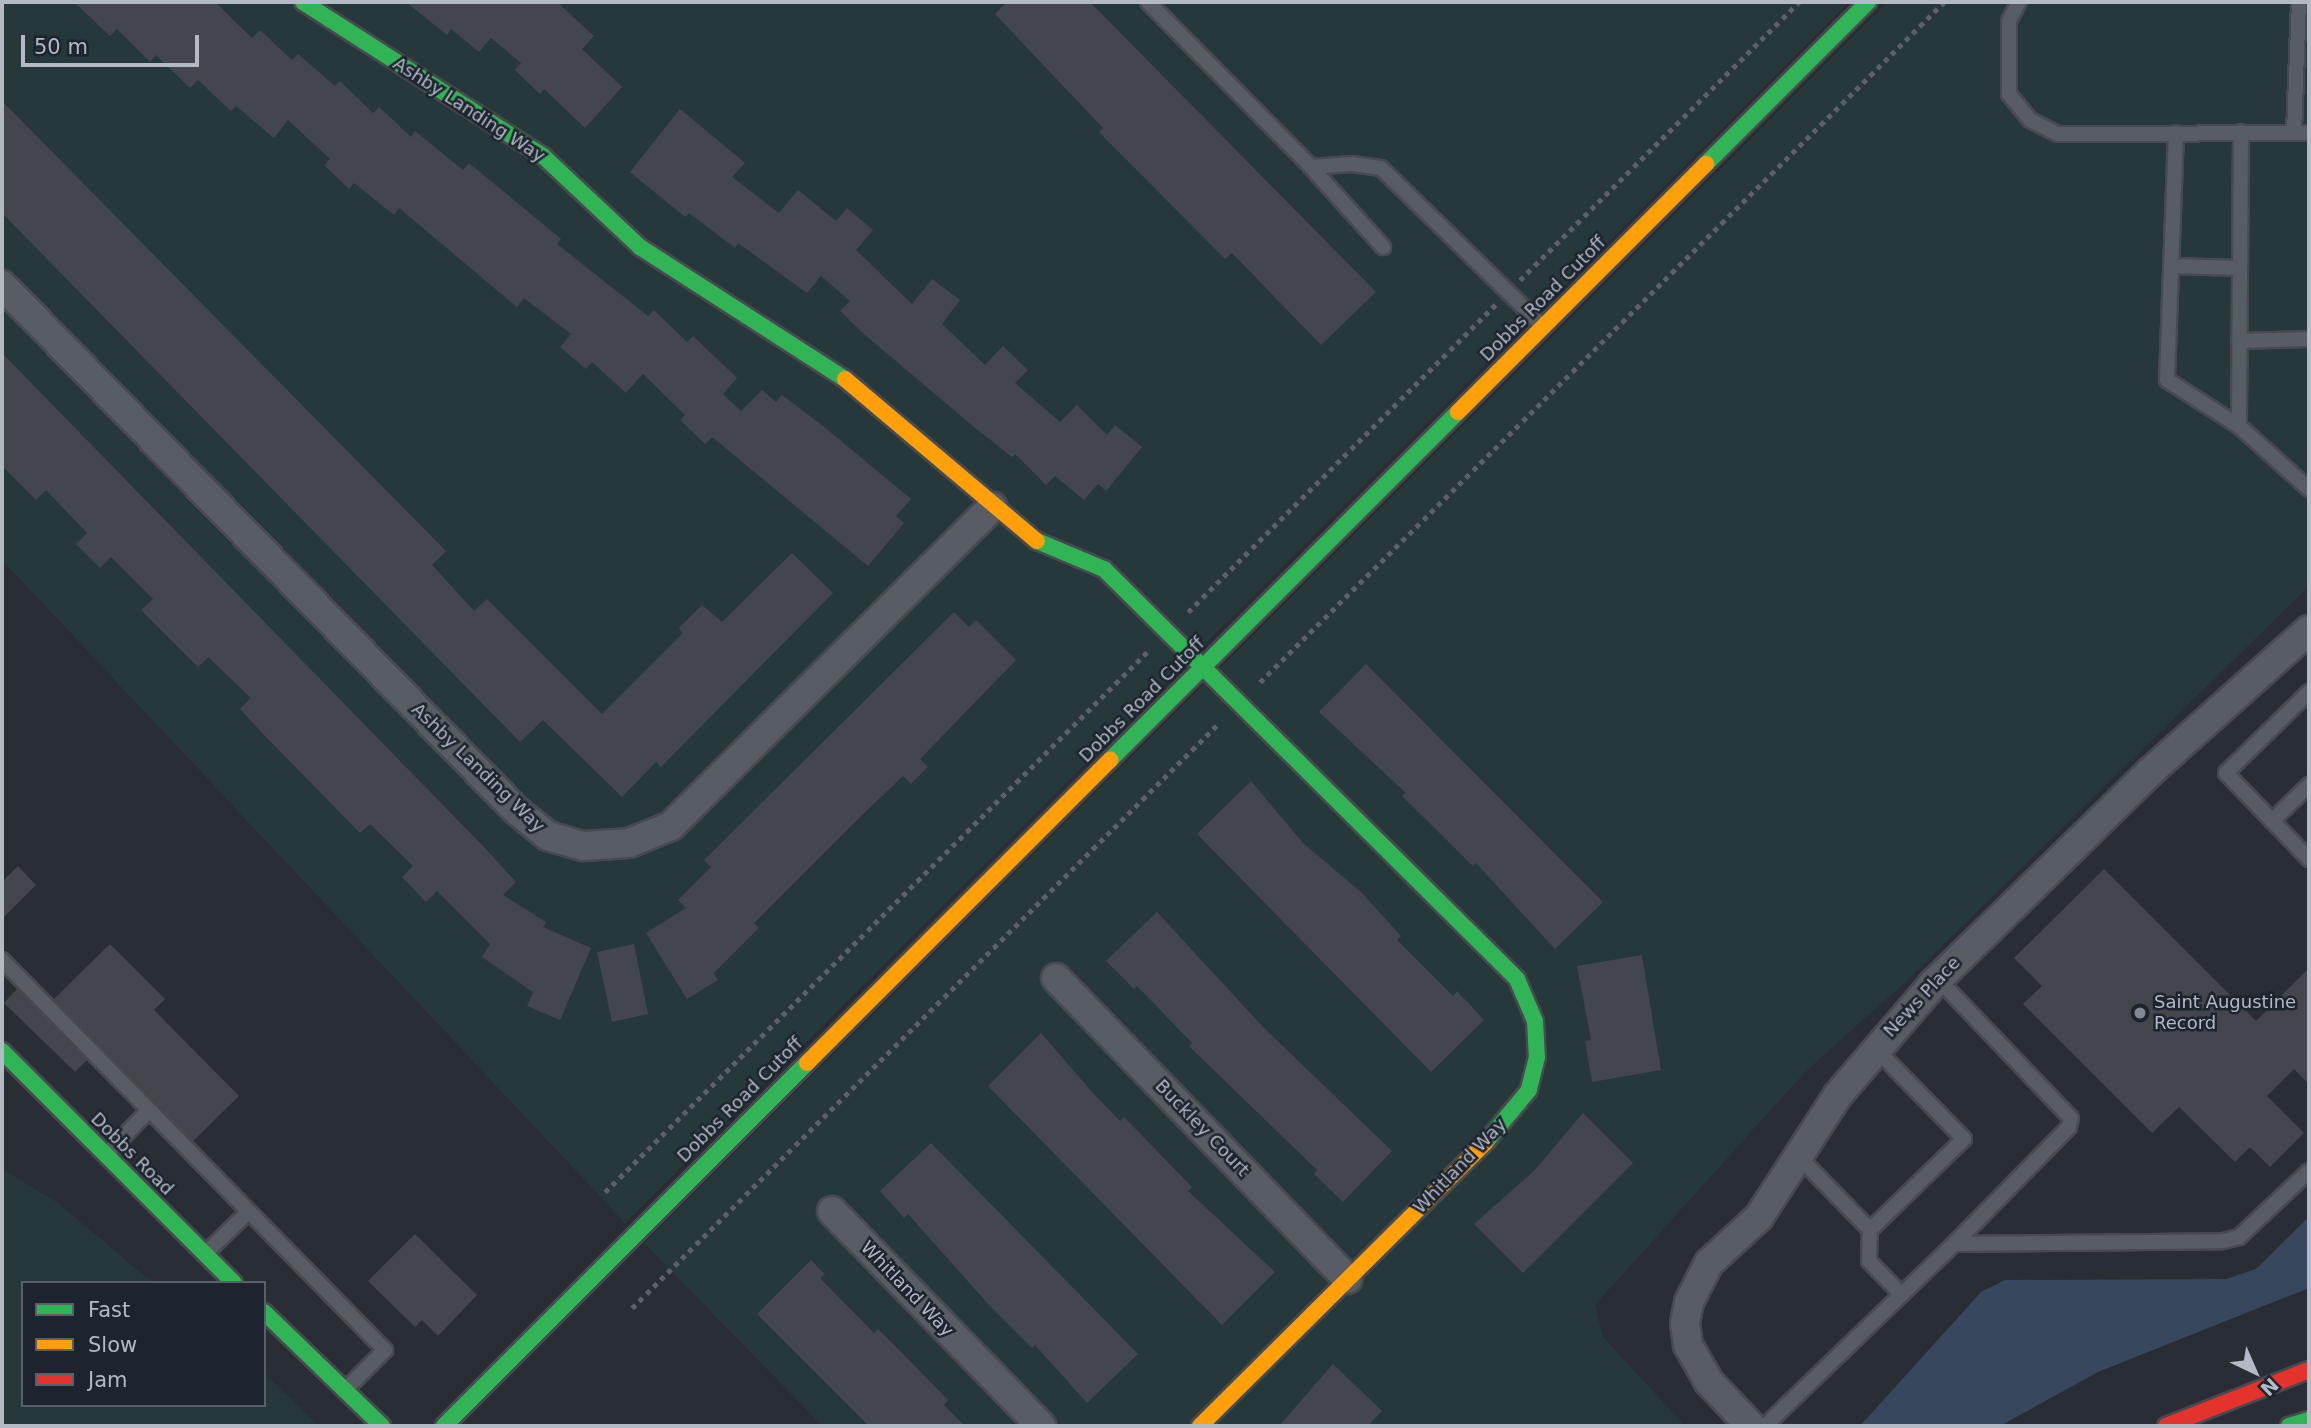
<!DOCTYPE html>
<html>
<head>
<meta charset="utf-8">
<style>
	body { margin:0 }
	#map { position:relative; width:2311px; height:1428px; overflow:hidden; background:#292e35; font-family:"DejaVu Sans",sans-serif }
	div>[style] { position:absolute }
	[style*='--x'] { left:calc(var(--x)*1px); top:calc(var(--y)*1px); width:calc(var(--w)*1px); rotate:calc(var(--a)*1deg) }
	.green>* { inset:0; background:#26383a }
	.water>* { inset:0; background:#38475e }
	.building>* { inset:0; background:#43474d }
	.path>* { height:4.5px; margin-top:-2.25px; transform-origin:0; background:repeating-linear-gradient(90deg,#5c6167 0 5px,transparent 0 10px) }
	.roads { filter:drop-shadow(2px 0 #474a50) drop-shadow(-2px 0 #474a50) drop-shadow(0 2px #474a50) drop-shadow(0 -2px #474a50) }
	.lane>* { height:14px; margin:-7px; padding:0 7px; transform-origin:7px; border-radius:7px; background:#585c63 }
	.street>* { height:28px; margin:-14px; padding:0 14px; transform-origin:14px; border-radius:14px; background:#585c63 }
	.fast>* { height:16px; margin:-8px; padding:0 8px; transform-origin:8px; border-radius:8px; background:#30b455 }
	.slow>* { height:16px; margin:-8px; padding:0 8px; transform-origin:8px; border-radius:8px; background:#ff9f0a }
	.jam>* { height:16px; margin:-8px; padding:0 8px; transform-origin:8px; border-radius:8px; background:#e5322d }
	.dots>* { width:19px; height:19px; translate:-50% -50%; box-sizing:border-box; border:4px solid #1d242f; border-radius:50% }
	span { translate:-50% -50%; white-space:nowrap; text-align:center; line-height:1.15; -webkit-text-stroke:5px #1d242f; paint-order:stroke }
	.street-label { font-size:18px; color:#b3bac6 }
	.poi-label { font-size:18px; color:#b3bac6 }
	.left { translate:0 -50%; text-align:left }
	.frame { position:absolute; inset:0; border:4px solid #b3bac6; pointer-events:none }
	.legend { position:absolute; left:21px; top:1281px; width:245px; height:126px; box-sizing:border-box; background:#1d242f; border:2px solid #59606b; margin:0; padding:9px 12px; list-style:none; font-size:21px; color:#b3bac6 }
	.legend li { display:flex; align-items:center; gap:14px; height:35px }
	.legend b { width:35px; border:2px solid #59606b }
	.north { position:absolute; left:2220px; top:1337px; width:70px; height:70px; -webkit-text-stroke:5px #1d242f; paint-order:stroke; rotate:136deg; font-size:19px; font-weight:700; line-height:28px; text-align:center; color:#b3bac6 }
	.north::after { content:''; display:block; margin:auto; width:24px; height:32px; background:#b3bac6; clip-path:polygon(50% 0,100% 100%,50% 72%,0 100%) }
	.scale { position:absolute; left:21px; top:35px; width:178px; height:32px; box-sizing:border-box; border:4px solid #b3bac6; border-top:0; padding-left:9px; font-size:21px; line-height:24px; white-space:nowrap; color:#b3bac6; -webkit-text-stroke:5px #1d242f; paint-order:stroke }
</style>
</head>
<body>
<div id="map">
	<div class="green">
		<i style="clip-path:polygon(2px 2px,1849px 2px,625px 1223px,2px 560px)"></i>
		<i style="clip-path:polygon(1888px 2px,2309px 2px,2309px 586px,1902px 985px,1806px 1071px,1595px 1305px,1603px 1337px,1685px 1426px,822px 1426px,644px 1243px)"></i>
		<i style="clip-path:polygon(2px 1169px,58px 1203px,153px 1283px,23px 1283px,23px 1405px,264px 1405px,264px 1373px,319px 1426px,2px 1426px)"></i>
	</div>
	<div class="water">
		<i style="clip-path:polygon(2309px 1217px,2309px 1288px,2098px 1372px,2000px 1426px,1860px 1426px,1981px 1292px,2005px 1280px,2226px 1279px,2256px 1269px)"></i>
	</div>
	<div class="building">
		<i style="clip-path:polygon(74px 2px,215px 2px,252px 38px,260px 30px,292px 60px,298px 54px,335px 86px,340px 81px,373px 113px,379px 107px,411px 137px,415px 131px,463px 170px,469px 163px,561px 239px,557px 244px,648px 316px,654px 310px,687px 342px,693px 336px,737px 378px,723px 394px,741px 411px,762px 390px,776px 402px,782px 395px,823px 426px,911px 499px,896px 516px,904px 523px,868px 566px,712px 437px,705px 444px,680px 420px,685px 415px,643px 374px,626px 393px,592px 362px,586px 369px,560px 347px,571px 334px,524px 298px,517px 307px,399px 208px,394px 215px,354px 183px,349px 189px,324px 165px,330px 159px,288px 120px,274px 138px,236px 106px,231px 111px,198px 80px,190px 88px,156px 55px,150px 62px,117px 29px,110px 36px)"></i>
		<i style="clip-path:polygon(406px 2px,557px 2px,594px 36px,582px 49px,622px 87px,585px 128px,544px 89px,540px 94px,515px 70px,521px 63px,491px 38px,479px 52px,451px 29px,447px 35px)"></i>
		<i style="clip-path:polygon(1007px 2px,1090px 2px,1376px 292px,1321px 345px,1232px 253px,1225px 259px,1099px 132px,1103px 128px,995px 14px)"></i>
		<i style="clip-path:polygon(2px 101px,446px 551px,432px 565px,474px 611px,487px 599px,602px 714px,683px 633px,679px 628px,702px 605px,722px 622px,792px 553px,833px 593px,661px 767px,656px 762px,622px 797px,543px 720px,520px 742px,2px 213px)"></i>
		<i style="clip-path:polygon(680px 109px,745px 163px,732px 177px,779px 213px,798px 190px,836px 221px,847px 208px,873px 230px,856px 250px,912px 304px,932px 279px,960px 300px,942px 324px,985px 365px,1003px 346px,1028px 370px,1015px 383px,1060px 422px,1077px 405px,1107px 435px,1115px 425px,1142px 447px,1106px 491px,1098px 484px,1084px 500px,1055px 476px,1046px 485px,1015px 454px,1012px 457px,974px 427px,865px 335px,840px 311px,850px 301px,821px 276px,807px 293px,738px 243px,735px 248px,689px 213px,685px 217px,630px 172px)"></i>
		<i style="clip-path:polygon(2px 353px,483px 846px,516px 882px,503px 895px,546px 922px,543px 927px,591px 948px,560px 1020px,527px 1006px,533px 992px,482px 957px,490px 944px,437px 891px,426px 902px,402px 877px,413px 866px,370px 824px,360px 833px,267px 738px,240px 709px,251px 698px,208px 657px,198px 667px,141px 610px,153px 599px,111px 557px,100px 568px,76px 544px,87px 533px,46px 490px,36px 500px,2px 466px)"></i>
		<i style="clip-path:polygon(954px 612px,969px 627px,976px 620px,1016px 660px,920px 759px,928px 767px,911px 784px,903px 776px,860px 817px,754px 923px,759px 928px,714px 973px,718px 980px,687px 999px,646px 933px,686px 908px,678px 900px,711px 867px,704px 860px)"></i>
		<i style="clip-path:polygon(1366px 664px,1603px 902px,1555px 949px,1476px 863px,1473px 866px,1402px 796px,1406px 793px,1319px 712px)"></i>
		<i style="clip-path:polygon(1251px 781px,1303px 843px,1361px 892px,1401px 936px,1397px 940px,1453px 996px,1457px 991px,1484px 1020px,1431px 1072px,1197px 834px)"></i>
		<i style="clip-path:polygon(18px 866px,36px 885px,2px 919px,2px 882px)"></i>
		<i style="clip-path:polygon(2104px 869px,2256px 1021px,2309px 968px,2309px 1084px,2294px 1069px,2267px 1096px,2304px 1133px,2270px 1167px,2250px 1147px,2235px 1162px,2179px 1107px,2152px 1133px,2023px 1004px,2042px 986px,2014px 958px)"></i>
		<i style="clip-path:polygon(1157px 912px,1263px 1027px,1392px 1151px,1343px 1202px,1314px 1174px,1317px 1170px,1189px 1046px,1192px 1043px,1137px 986px,1134px 989px,1106px 961px)"></i>
		<i style="clip-path:polygon(110px 944px,165px 999px,154px 1010px,239px 1096px,193px 1141px,54px 999px)"></i>
		<i style="clip-path:polygon(634px 944px,648px 1014px,612px 1022px,597px 952px)"></i>
		<i style="clip-path:polygon(1642px 955px,1661px 1070px,1592px 1082px,1585px 1041px,1591px 1040px,1577px 966px)"></i>
		<i style="clip-path:polygon(17px 989px,87px 1060px,75px 1072px,4px 1003px)"></i>
		<i style="clip-path:polygon(1041px 1033px,1092px 1092px,1120px 1121px,1124px 1117px,1192px 1187px,1188px 1191px,1275px 1272px,1222px 1325px,988px 1086px)"></i>
		<i style="clip-path:polygon(1583px 1113px,1633px 1163px,1523px 1273px,1474px 1224px,1534px 1171px)"></i>
		<i style="clip-path:polygon(931px 1143px,1138px 1354px,1087px 1403px,1035px 1345px,1032px 1348px,989px 1305px,908px 1214px,904px 1218px,880px 1191px)"></i>
		<i style="clip-path:polygon(415px 1234px,477px 1295px,438px 1336px,422px 1320px,415px 1327px,368px 1281px)"></i>
		<i style="clip-path:polygon(811px 1260px,825px 1274px,820px 1278px,874px 1333px,878px 1329px,906px 1357px,948px 1400px,944px 1405px,965px 1426px,869px 1426px,757px 1314px)"></i>
		<i style="clip-path:polygon(1333px 1364px,1382px 1411px,1368px 1426px,1279px 1426px)"></i>
	</div>
	<div class="path">
		<i style="--x:1520;--y:280;--w:394;--a:-44.9"></i>
		<i style="--x:1188;--y:612;--w:436;--a:-45"></i>
		<i style="--x:1260;--y:682;--w:964;--a:-44.83"></i>
		<i style="--x:605;--y:1192;--w:765;--a:-44.89"></i>
		<i style="--x:632;--y:1308;--w:829;--a:-44.9"></i>
	</div>
	<div class="roads">
		<div class="lane">
			<i style="--x:1148;--y:2;--w:232;--a:45.3"></i>
			<i style="--x:1311;--y:167;--w:41;--a:-4.2"></i>
			<i style="--x:1352;--y:164;--w:29;--a:8"></i>
			<i style="--x:1381;--y:168;--w:225;--a:44.3"></i>
			<i style="--x:2019;--y:2;--w:21;--a:118"></i>
			<i style="--x:2009;--y:21;--w:73;--a:90"></i>
			<i style="--x:2009;--y:94;--w:33;--a:51"></i>
			<i style="--x:2030;--y:120;--w:31;--a:27"></i>
			<i style="--x:2058;--y:134;--w:251;--a:-0.2"></i>
			<i style="--x:2241;--y:132;--w:294;--a:90.4"></i>
			<i style="--x:2239;--y:426;--w:94;--a:42"></i>
			<i style="--x:2294;--y:132;--w:130;--a:-87.8"></i>
			<i style="--x:2176;--y:133;--w:247;--a:92.1"></i>
			<i style="--x:2167;--y:380;--w:85;--a:32.6"></i>
			<i style="--x:1311;--y:167;--w:108;--a:48"></i>
			<i style="--x:2171;--y:266;--w:69;--a:1.7"></i>
			<i style="--x:2239;--y:341;--w:70;--a:-1.6"></i>
			<i style="--x:2309;--y:692;--w:116;--a:135.7"></i>
			<i style="--x:2226;--y:773;--w:120;--a:46"></i>
			<i style="--x:2272;--y:821;--w:52;--a:-44.2"></i>
			<i style="--x:2;--y:960;--w:547;--a:45.52"></i>
			<i style="--x:385;--y:1350;--w:54;--a:135"></i>
			<i style="--x:1938;--y:979;--w:192;--a:46.3"></i>
			<i style="--x:2071;--y:1118;--w:9;--a:103"></i>
			<i style="--x:2069;--y:1127;--w:164;--a:134.5"></i>
			<i style="--x:108;--y:1153;--w:58;--a:-46.4"></i>
			<i style="--x:1800;--y:1158;--w:100;--a:45.8"></i>
			<i style="--x:1870;--y:1230;--w:131;--a:-44.1"></i>
			<i style="--x:1964;--y:1139;--w:127;--a:-134.4"></i>
			<i style="--x:1870;--y:1230;--w:31;--a:92"></i>
			<i style="--x:1869;--y:1261;--w:47;--a:45.9"></i>
			<i style="--x:206;--y:1253;--w:57;--a:-44.3"></i>
			<i style="--x:1765;--y:1426;--w:262;--a:-43.9"></i>
			<i style="--x:1954;--y:1244;--w:269;--a:-0.6"></i>
			<i style="--x:2223;--y:1241;--w:16;--a:-14"></i>
			<i style="--x:2239;--y:1237;--w:96;--a:-43.3"></i>
		</div>
		<div class="street">
			<i style="--x:2;--y:285;--w:735;--a:45.61"></i>
			<i style="--x:516;--y:810;--w:41;--a:39.1"></i>
			<i style="--x:548;--y:836;--w:37;--a:16"></i>
			<i style="--x:584;--y:846;--w:45;--a:-3.8"></i>
			<i style="--x:629;--y:843;--w:45;--a:-22"></i>
			<i style="--x:671;--y:826;--w:453;--a:-44.8"></i>
			<i style="--x:1056;--y:978;--w:419;--a:45.9"></i>
			<i style="--x:832;--y:1211;--w:300;--a:45.8"></i>
			<i style="--x:1751;--y:1426;--w:61;--a:-133.7"></i>
			<i style="--x:1709;--y:1382;--w:43;--a:-119.6"></i>
			<i style="--x:1688;--y:1345;--w:22;--a:-98"></i>
			<i style="--x:1685;--y:1323;--w:21;--a:-79"></i>
			<i style="--x:1689;--y:1302;--w:44;--a:-62.9"></i>
			<i style="--x:1709;--y:1263;--w:68;--a:-42.6"></i>
			<i style="--x:1759;--y:1217;--w:145;--a:-57.1"></i>
			<i style="--x:1838;--y:1095;--w:146;--a:-49.4"></i>
			<i style="--x:1933;--y:984;--w:303;--a:-44.3"></i>
			<i style="--x:2150;--y:772;--w:213;--a:-41.8"></i>
		</div>
		<div class="fast">
			<i style="--x:303;--y:2;--w:285;--a:32.7"></i>
			<i style="--x:543;--y:156;--w:133;--a:43.2"></i>
			<i style="--x:640;--y:247;--w:244;--a:32.8"></i>
			<i style="--x:1706;--y:164;--w:229;--a:-45"></i>
			<i style="--x:1037;--y:541;--w:73;--a:22.7"></i>
			<i style="--x:1104;--y:569;--w:582;--a:44.79"></i>
			<i style="--x:1517;--y:979;--w:46;--a:66.8"></i>
			<i style="--x:1535;--y:1021;--w:36;--a:87"></i>
			<i style="--x:1537;--y:1057;--w:34;--a:104"></i>
			<i style="--x:1529;--y:1090;--w:69;--a:129.7"></i>
			<i style="--x:1110;--y:760;--w:492;--a:-45"></i>
			<i style="--x:2;--y:1051;--w:328;--a:45"></i>
			<i style="--x:264;--y:1312;--w:164;--a:44"></i>
			<i style="--x:444;--y:1426;--w:513;--a:-45"></i>
			<i style="--x:2289;--y:1426;--w:21;--a:-17"></i>
		</div>
		<div class="slow">
			<i style="--x:845;--y:379;--w:251;--a:40.2"></i>
			<i style="--x:1458;--y:412;--w:351;--a:-45"></i>
			<i style="--x:807;--y:1063;--w:429;--a:-45"></i>
			<i style="--x:1200;--y:1426;--w:402;--a:-44.8"></i>
		</div>
		<div class="jam">
			<i style="--x:2166;--y:1426;--w:154;--a:-21.4"></i>
		</div>
	</div>
	<div class="dots">
		<i style="left:2140px;top:1013px;background:#838993"></i>
	</div>
	<div class="street-label">
		<span style="left:469px;top:110px;rotate:33deg">Ashby Landing Way</span>
		<span style="left:1543px;top:299px;rotate:-45deg">Dobbs Road Cutoff</span>
		<span style="left:1142px;top:700px;rotate:-45deg">Dobbs Road Cutoff</span>
		<span style="left:478px;top:768px;rotate:44deg">Ashby Landing Way</span>
		<span style="left:1922px;top:997px;rotate:-47deg">News Place</span>
		<span style="left:740px;top:1100px;rotate:-45deg">Dobbs Road Cutoff</span>
		<span style="left:1202px;top:1128px;rotate:46deg">Buckley Court</span>
		<span style="left:132px;top:1154px;rotate:45deg">Dobbs Road</span>
		<span style="left:1460px;top:1166px;rotate:-46deg">Whitland Way</span>
		<span style="left:907px;top:1289px;rotate:46deg">Whitland Way</span>
	</div>
	<div class="poi-label">
		<span class="left" style="left:2154px;top:1013px">Saint Augustine<br>Record</span>
	</div>
	<div class="frame"></div>
	<ul class="legend">
	<li><b style="height:9px;background:#30b455"></b>Fast</li>
	<li><b style="height:9px;background:#ff9f0a"></b>Slow</li>
	<li><b style="height:9px;background:#e5322d"></b>Jam</li>
	</ul>
	<div class="north">N</div>
	<div class="scale">50 m</div>
</div>
</body>
</html>
